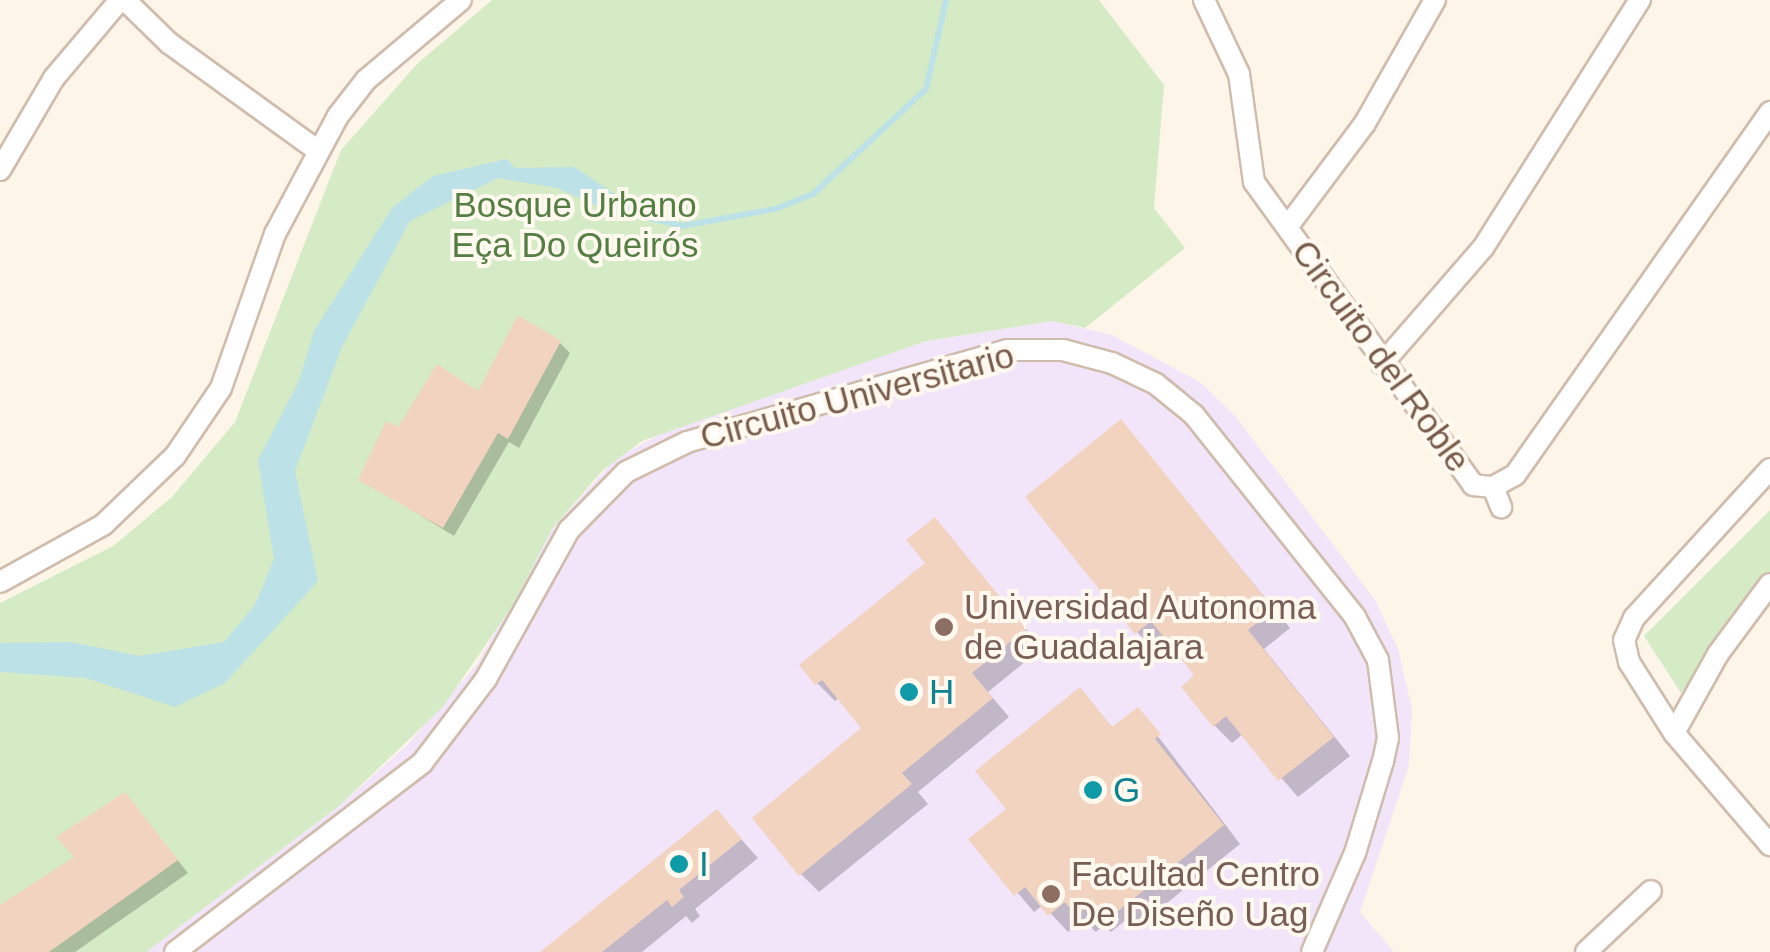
<!DOCTYPE html>
<html>
<head>
<meta charset="utf-8">
<style>
	body { margin:0 }
	#map { position:relative; width:1770px; height:952px; overflow:hidden; background:#fdf5e8; font-family:Arial,sans-serif }
	div>[style] { position:absolute }
	[style*='--x'] { left:calc(var(--x)*1px); top:calc(var(--y)*1px); width:calc(var(--w)*1px); rotate:calc(var(--a)*1deg) }
	.education>* { inset:0; background:#f2e5f9 }
	.green>* { inset:0; background:#d5ebc6 }
	.water>* { inset:0; background:#bce1e7 }
	.shadow>* { inset:0; background:#0003 }
	.stream>* { height:6px; margin:-3px; padding:0 3px; transform-origin:3px; border-radius:3px; background:#bce1e7 }
	.building>* { inset:0; background:#f2d3bf }
	.roads { filter:drop-shadow(2px 0 #cfbcad) drop-shadow(-2px 0 #cfbcad) drop-shadow(0 2px #cfbcad) drop-shadow(0 -2px #cfbcad) }
	.minor>* { height:20px; margin:-10px; padding:0 10px; transform-origin:10px; border-radius:10px; background:#fff }
	.dots>* { width:28px; height:28px; translate:-50% -50%; box-sizing:border-box; border:5px solid #fff9ef; border-radius:50% }
	span { translate:-50% -50%; white-space:nowrap; text-align:center; line-height:1.15; -webkit-text-stroke:8px #fff9ef; paint-order:stroke }
	.park-label { font-size:35px; color:#547e42 }
	.street-label { font-size:35px; color:#785b4b }
	.education-label { font-size:35px; color:#785e54 }
	.left { translate:0 -50%; text-align:left }
	.culture-label { font-size:35px; color:#0d838f }
</style>
</head>
<body>
<div id="map">
	<div class="education">
		<i style="clip-path:polygon(1052px 321px,1112px 335px,1200px 382px,1236px 417px,1375px 600px,1398px 649px,1412px 709px,1409px 765px,1360px 912px,1394px 952px,146px 952px,339px 806px,407px 745px,477px 664px,552px 529px,616px 458px,672px 428px,926px 341px)"></i>
	</div>
	<div class="green">
		<i style="clip-path:polygon(492px 0,1099px 0,1164px 85px,1154px 208px,1185px 248px,1085px 328px,1052px 321px,926px 341px,642px 441px,602px 471px,552px 529px,513px 605px,443px 707px,339px 806px,146px 952px,0 952px,0 603px,113px 546px,172px 497px,235px 422px,341px 150px,417px 64px)"></i>
		<i style="clip-path:polygon(1770px 510px,1770px 574px,1681px 693px,1644px 636px)"></i>
	</div>
	<div class="water">
		<i style="clip-path:polygon(507px 159px,515px 168px,574px 167px,655px 220px,624px 218px,557px 188px,498px 178px,410px 221px,342px 347px,295px 471px,318px 581px,225px 683px,175px 707px,86px 678px,0 672px,0 643px,70px 642px,140px 656px,224px 642px,255px 605px,274px 559px,258px 460px,299px 381px,314px 331px,392px 208px,433px 176px)"></i>
	</div>
	<div class="shadow">
		<i style="clip-path:polygon(560px 343px,570px 353px,519px 448px,509px 442px,454px 536px,361px 479px,399px 430px,479px 394px)"></i>
		<i style="clip-path:polygon(1121px 422px,1290px 628px,1264px 649px,1350px 756px,1298px 797px,1243px 734px,1232px 743px,1214px 725px,1198px 676px,1168px 639px,1155px 650px,1137px 632px)"></i>
		<i style="clip-path:polygon(935px 520px,1042px 648px,988px 692px,1009px 717px,918px 792px,928px 804px,819px 892px,801px 874px,865px 729px,839px 698px,835px 701px,817px 683px,928px 563px)"></i>
		<i style="clip-path:polygon(1080px 690px,1114px 729px,1138px 710px,1240px 844px,1136px 928px,1127px 919px,1111px 932px,1104px 925px,1096px 932px,1083px 920px,1068px 932px,1043px 905px,1034px 912px,972px 839px,1009px 809px)"></i>
		<i style="clip-path:polygon(125px 795px,188px 873px,75px 952px,0 952px,0 908px,78px 858px)"></i>
		<i style="clip-path:polygon(717px 812px,758px 858px,695px 909px,700px 916px,692px 923px,686px 916px,642px 952px,544px 952px)"></i>
	</div>
	<div class="stream">
		<i style="--x:650;--y:218;--w:33;--a:14"></i>
		<i style="--x:682;--y:226;--w:95;--a:-10.4"></i>
		<i style="--x:775;--y:209;--w:41;--a:-21.5"></i>
		<i style="--x:813;--y:194;--w:154;--a:-42.9"></i>
		<i style="--x:926;--y:89;--w:91;--a:-77.3"></i>
	</div>
	<div class="building">
		<i style="clip-path:polygon(518px 315px,561px 341px,508px 439px,498px 433px,443px 528px,358px 480px,386px 421px,398px 427px,437px 364px,478px 391px)"></i>
		<i style="clip-path:polygon(1121px 419px,1274px 609px,1248px 630px,1334px 737px,1278px 781px,1226px 716px,1213px 727px,1181px 687px,1194px 675px,1151px 621px,1135px 634px,1025px 497px)"></i>
		<i style="clip-path:polygon(935px 517px,1026px 629px,972px 673px,993px 698px,902px 773px,912px 784px,799px 876px,752px 818px,861px 728px,822px 680px,815px 685px,799px 665px,925px 563px,906px 540px)"></i>
		<i style="clip-path:polygon(1080px 687px,1112px 727px,1138px 707px,1161px 734px,1155px 739px,1224px 825px,1117px 912px,1109px 902px,1092px 916px,1086px 908px,1076px 916px,1065px 902px,1048px 916px,1025px 887px,1014px 896px,968px 839px,1006px 809px,975px 771px)"></i>
		<i style="clip-path:polygon(125px 792px,178px 860px,49px 952px,0 952px,0 905px,74px 857px,56px 837px)"></i>
		<i style="clip-path:polygon(717px 809px,742px 839px,679px 890px,684px 897px,672px 907px,667px 900px,602px 952px,540px 952px)"></i>
	</div>
	<div class="roads">
		<div class="minor">
			<i style="--x:125;--y:0;--w:62;--a:44.3"></i>
			<i style="--x:169;--y:43;--w:183;--a:35.9"></i>
			<i style="--x:1204;--y:0;--w:82;--a:64.7"></i>
			<i style="--x:1239;--y:74;--w:109;--a:82.1"></i>
			<i style="--x:1254;--y:182;--w:374;--a:54.1"></i>
			<i style="--x:1473;--y:485;--w:20;--a:6"></i>
			<i style="--x:1493;--y:487;--w:25;--a:-29"></i>
			<i style="--x:1515;--y:475;--w:444;--a:-54.9"></i>
			<i style="--x:0;--y:170;--w:107;--a:-59.6"></i>
			<i style="--x:54;--y:78;--w:102;--a:-49.8"></i>
			<i style="--x:1288;--y:226;--w:129;--a:-53.2"></i>
			<i style="--x:1365;--y:123;--w:142;--a:-60.4"></i>
			<i style="--x:1382;--y:364;--w:154;--a:-49"></i>
			<i style="--x:1483;--y:248;--w:294;--a:-57.7"></i>
			<i style="--x:1770;--y:469;--w:202;--a:132.4"></i>
			<i style="--x:1634;--y:618;--w:24;--a:114"></i>
			<i style="--x:1624;--y:640;--w:23;--a:77"></i>
			<i style="--x:1629;--y:662;--w:84;--a:57.6"></i>
			<i style="--x:1674;--y:733;--w:148;--a:49.4"></i>
			<i style="--x:1493;--y:487;--w:22;--a:68"></i>
			<i style="--x:0;--y:582;--w:118;--a:-29"></i>
			<i style="--x:103;--y:525;--w:100;--a:-43.8"></i>
			<i style="--x:175;--y:456;--w:82;--a:-55.9"></i>
			<i style="--x:221;--y:388;--w:163;--a:-70.7"></i>
			<i style="--x:275;--y:234;--w:134;--a:-61.9"></i>
			<i style="--x:338;--y:116;--w:46;--a:-52.1"></i>
			<i style="--x:366;--y:80;--w:124;--a:-40.1"></i>
			<i style="--x:1674;--y:733;--w:90;--a:-60.9"></i>
			<i style="--x:1718;--y:654;--w:87;--a:-53.4"></i>
			<i style="--x:175;--y:952;--w:311;--a:-37.4"></i>
			<i style="--x:422;--y:763;--w:106;--a:-52.7"></i>
			<i style="--x:486;--y:679;--w:171;--a:-60.9"></i>
			<i style="--x:569;--y:530;--w:81;--a:-45.5"></i>
			<i style="--x:626;--y:472;--w:68;--a:-26.2"></i>
			<i style="--x:687;--y:442;--w:333;--a:-16"></i>
			<i style="--x:1007;--y:350;--w:56;--a:0"></i>
			<i style="--x:1063;--y:350;--w:51;--a:14.9"></i>
			<i style="--x:1112;--y:363;--w:49;--a:25.5"></i>
			<i style="--x:1156;--y:384;--w:49;--a:39.2"></i>
			<i style="--x:1194;--y:415;--w:258;--a:51.4"></i>
			<i style="--x:1355;--y:617;--w:49;--a:61.9"></i>
			<i style="--x:1378;--y:660;--w:79;--a:82.7"></i>
			<i style="--x:1388;--y:738;--w:24;--a:102"></i>
			<i style="--x:1383;--y:761;--w:96;--a:106.9"></i>
			<i style="--x:1355;--y:853;--w:108;--a:113.5"></i>
			<i style="--x:1586;--y:952;--w:89;--a:-43.2"></i>
		</div>
	</div>
	<div class="dots">
		<i style="left:944px;top:627px;background:#8d6e63"></i>
		<i style="left:909px;top:692px;background:#0f9aa8"></i>
		<i style="left:1093px;top:790px;background:#0f9aa8"></i>
		<i style="left:679px;top:864px;background:#0f9aa8"></i>
		<i style="left:1051px;top:894px;background:#8d6e63"></i>
	</div>
	<div class="park-label">
		<span style="left:575px;top:225px">Bosque Urbano<br>Eça Do Queirós</span>
	</div>
	<div class="street-label">
		<span style="left:1381px;top:356px;rotate:54deg">Circuito del Roble</span>
		<span style="left:857px;top:396px;rotate:-15deg">Circuito Universitario</span>
	</div>
	<div class="education-label">
		<span class="left" style="left:964px;top:627px">Universidad Autonoma<br>de Guadalajara</span>
		<span class="left" style="left:1071px;top:894px">Facultad Centro<br>De Diseño Uag</span>
	</div>
	<div class="culture-label">
		<span class="left" style="left:929px;top:692px">H</span>
		<span class="left" style="left:1113px;top:790px">G</span>
		<span class="left" style="left:699px;top:864px">I</span>
	</div>
</div>
</body>
</html>
